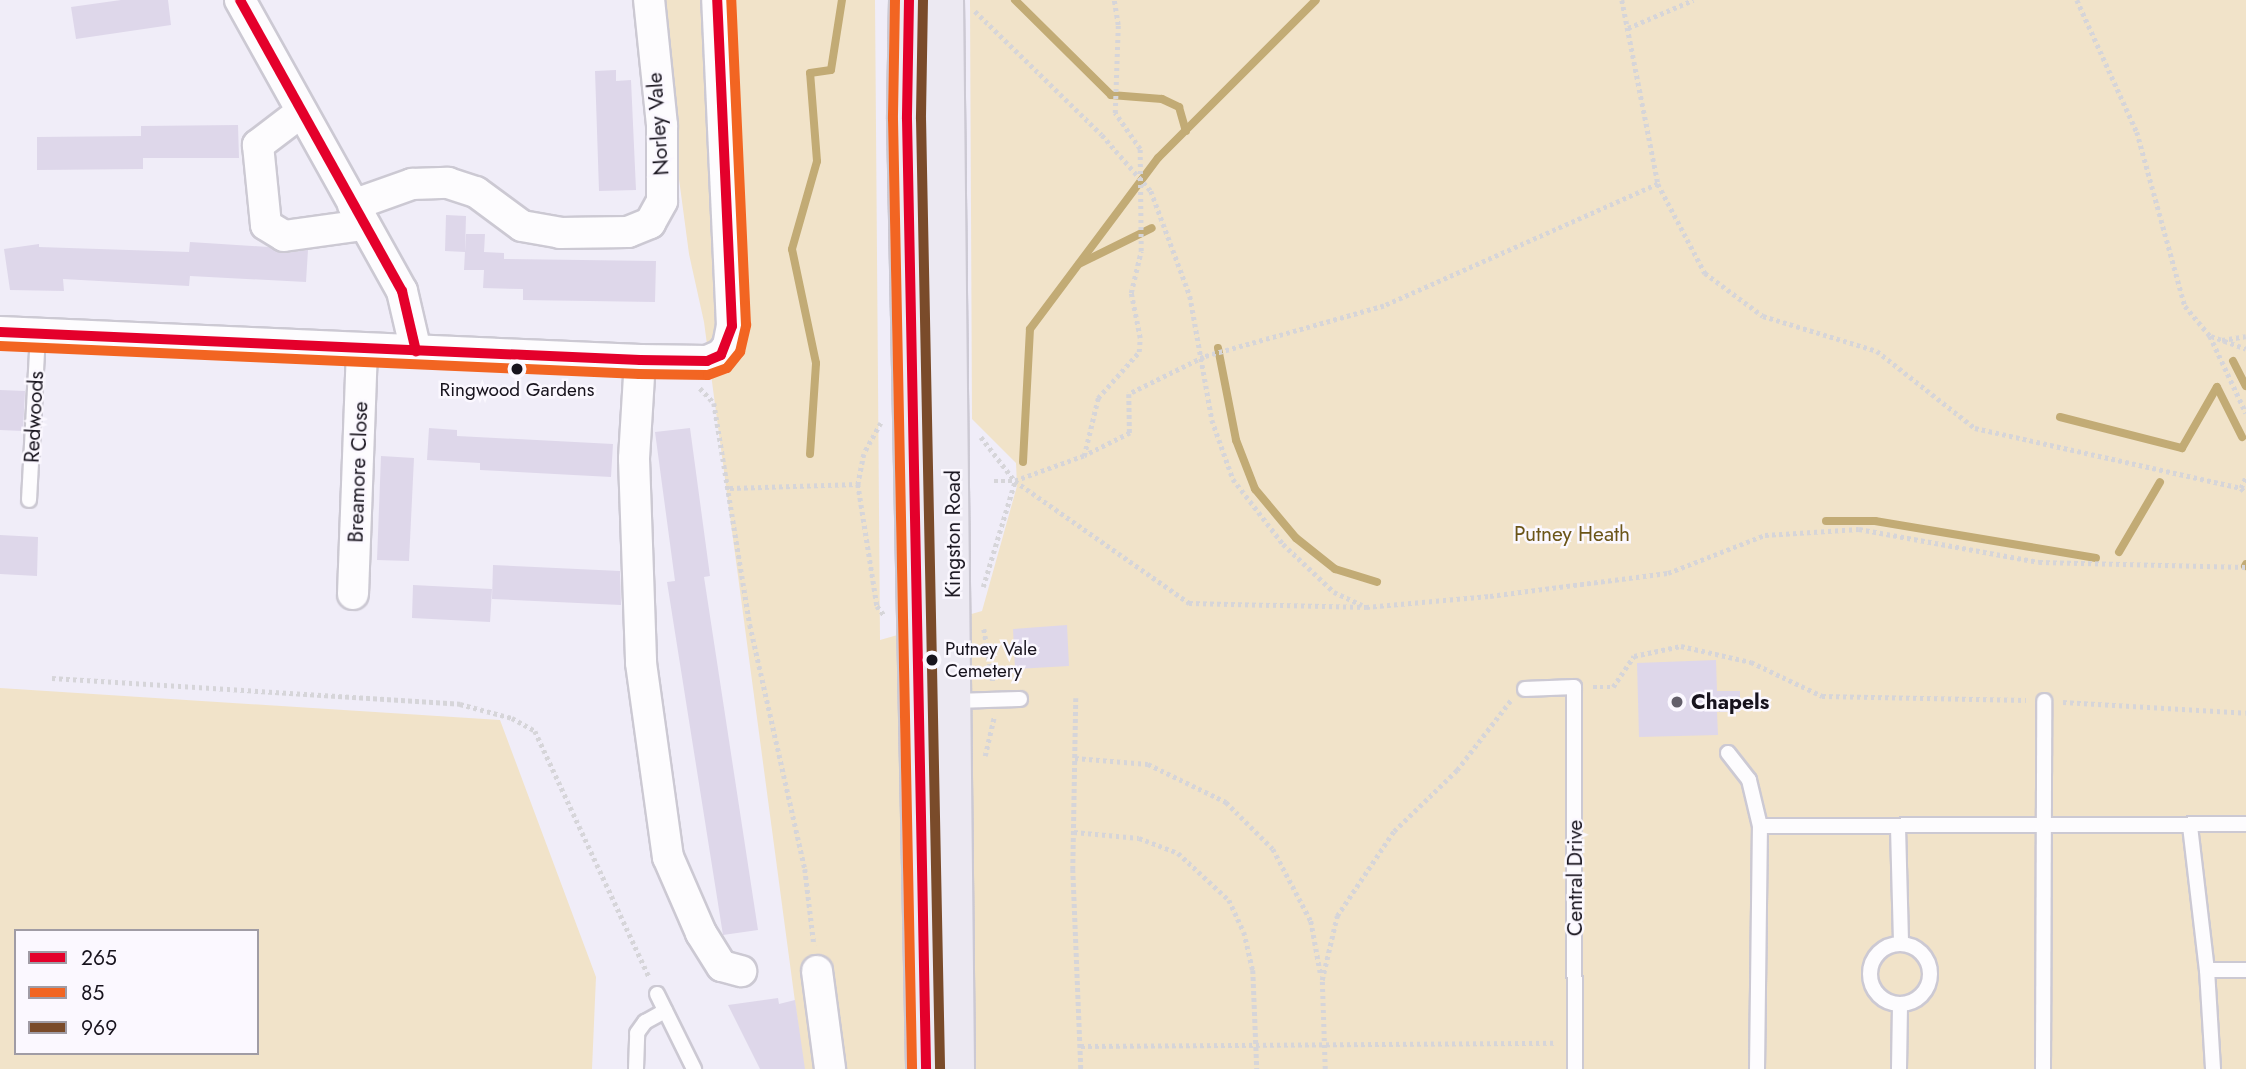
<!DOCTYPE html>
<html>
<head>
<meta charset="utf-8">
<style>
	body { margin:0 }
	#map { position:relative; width:2246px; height:1069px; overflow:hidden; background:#f0edf8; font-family:Jost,sans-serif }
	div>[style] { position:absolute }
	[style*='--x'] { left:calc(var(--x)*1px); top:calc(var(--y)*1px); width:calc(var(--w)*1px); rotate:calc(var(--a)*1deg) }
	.green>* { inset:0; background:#f1e3c9 }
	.stream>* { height:8px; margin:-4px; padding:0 4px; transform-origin:4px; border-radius:4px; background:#c2ab75 }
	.building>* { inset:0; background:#ded7ea }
	.path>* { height:4.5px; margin-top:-2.25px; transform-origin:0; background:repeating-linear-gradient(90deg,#d6d5d9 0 3.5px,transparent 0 7px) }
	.roads { filter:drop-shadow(2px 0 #ccc9d3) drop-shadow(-2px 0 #ccc9d3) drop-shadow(0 2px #ccc9d3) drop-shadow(0 -2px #ccc9d3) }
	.service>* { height:14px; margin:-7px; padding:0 7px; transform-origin:7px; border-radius:7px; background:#fdfcfe }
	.service>.ring { margin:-7px; padding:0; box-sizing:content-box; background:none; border:14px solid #fdfcfe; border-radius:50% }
	.minor>* { height:30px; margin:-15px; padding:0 15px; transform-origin:15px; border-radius:15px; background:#fdfcfe }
	.trunk>* { height:38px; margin:-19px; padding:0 19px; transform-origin:19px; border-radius:19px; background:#ece9f2 }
	.bus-1>* { height:10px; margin:-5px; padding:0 5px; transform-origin:5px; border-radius:5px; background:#e4002b }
	.bus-2>* { height:10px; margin:-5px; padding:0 5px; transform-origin:5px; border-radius:5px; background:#f26522 }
	.bus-3>* { height:10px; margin:-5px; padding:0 5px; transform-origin:5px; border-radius:5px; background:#7a4b2a }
	.dots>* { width:19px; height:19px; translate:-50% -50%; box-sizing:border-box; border:4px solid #fbf8ff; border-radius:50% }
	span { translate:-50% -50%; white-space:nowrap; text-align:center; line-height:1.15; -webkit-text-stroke:5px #fbf8ff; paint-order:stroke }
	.bus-label { font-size:19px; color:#17131d }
	.left { translate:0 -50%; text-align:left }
	.street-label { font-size:21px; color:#17131d }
	.park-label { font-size:21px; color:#6b5518 }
	.poi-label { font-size:21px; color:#17131d; font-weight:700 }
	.legend { position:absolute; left:14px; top:929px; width:245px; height:126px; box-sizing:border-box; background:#fbf8ff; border:2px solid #a09ca5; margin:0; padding:9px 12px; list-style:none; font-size:21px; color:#17131d }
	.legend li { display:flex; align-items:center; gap:14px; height:35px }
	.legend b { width:35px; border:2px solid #a09ca5 }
</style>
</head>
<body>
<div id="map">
	<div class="green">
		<i style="clip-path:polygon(664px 0,875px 0,880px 640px,982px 611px,1017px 486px,1016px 463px,972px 419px,970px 0,2246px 0,2246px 1069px,804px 1069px,704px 322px,689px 254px,659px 29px)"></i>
		<i style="clip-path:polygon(evenodd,0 688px,500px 720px,596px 977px,592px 1069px,0 1069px,0 688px,16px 931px,257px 931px,257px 1053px,16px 1053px,16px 931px)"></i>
	</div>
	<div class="stream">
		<i style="--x:1015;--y:0;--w:135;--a:44.7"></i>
		<i style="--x:1111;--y:95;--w:51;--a:4.5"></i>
		<i style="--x:1162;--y:99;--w:19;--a:25"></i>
		<i style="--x:1179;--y:107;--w:25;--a:74"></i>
		<i style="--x:1079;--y:264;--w:81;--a:-26.3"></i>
		<i style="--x:1218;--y:348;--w:94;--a:78.9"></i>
		<i style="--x:1236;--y:440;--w:53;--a:68.8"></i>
		<i style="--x:1255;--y:489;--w:64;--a:50.1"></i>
		<i style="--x:1296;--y:538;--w:50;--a:38.5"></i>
		<i style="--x:1335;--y:569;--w:44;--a:17.2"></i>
		<i style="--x:2233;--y:361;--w:28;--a:63"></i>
		<i style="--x:2060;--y:417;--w:126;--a:14.3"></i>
		<i style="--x:2182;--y:448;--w:70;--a:-60.2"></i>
		<i style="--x:2217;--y:387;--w:56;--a:63.4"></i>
		<i style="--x:810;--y:454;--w:91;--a:-86.2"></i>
		<i style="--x:816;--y:363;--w:116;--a:-101.9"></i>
		<i style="--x:792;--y:249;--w:91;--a:-74.1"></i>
		<i style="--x:817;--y:161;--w:88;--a:-94.5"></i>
		<i style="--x:810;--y:73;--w:21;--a:-8"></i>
		<i style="--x:831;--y:70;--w:71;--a:-81.1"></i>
		<i style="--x:1023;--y:462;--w:133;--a:-87"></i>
		<i style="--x:1030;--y:329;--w:214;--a:-53.2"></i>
		<i style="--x:1158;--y:158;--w:223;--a:-45"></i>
		<i style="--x:1826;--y:521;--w:49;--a:0"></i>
		<i style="--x:1875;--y:521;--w:224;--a:9.5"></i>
		<i style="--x:2119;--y:552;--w:81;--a:-59.6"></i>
		<i style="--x:2245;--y:566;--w:2;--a:-63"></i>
	</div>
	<div class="building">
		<i style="clip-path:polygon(121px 0,168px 0,171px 25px,76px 39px,71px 7px)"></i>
		<i style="clip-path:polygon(616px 70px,616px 81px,631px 80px,636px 190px,599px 191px,595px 71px)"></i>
		<i style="clip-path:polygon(238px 125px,239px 158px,143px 158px,143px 169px,37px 170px,37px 137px,141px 136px,141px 126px)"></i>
		<i style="clip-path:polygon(446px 215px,466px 216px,465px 252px,445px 251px)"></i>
		<i style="clip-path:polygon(466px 234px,485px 234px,484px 252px,504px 253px,504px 259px,656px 261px,655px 302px,523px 300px,523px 289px,483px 288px,484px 270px,464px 270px)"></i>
		<i style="clip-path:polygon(190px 242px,268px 247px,286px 253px,308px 250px,306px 282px,190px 276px,189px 286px,63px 279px,64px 291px,10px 290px,4px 249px,39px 244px,39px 247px,189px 252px)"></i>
		<i style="clip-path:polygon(0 390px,25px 391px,23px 431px,0 430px)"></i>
		<i style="clip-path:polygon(429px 428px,457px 430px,457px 436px,613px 444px,611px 477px,480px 470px,480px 463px,427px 460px)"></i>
		<i style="clip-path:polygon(690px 428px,710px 576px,704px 577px,758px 930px,723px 935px,667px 582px,675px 581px,655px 432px)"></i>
		<i style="clip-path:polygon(381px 456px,414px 458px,409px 561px,377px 560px)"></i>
		<i style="clip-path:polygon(0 535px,38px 537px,37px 576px,0 574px)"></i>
		<i style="clip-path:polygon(493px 565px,620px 571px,621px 605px,492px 599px)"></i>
		<i style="clip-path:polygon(413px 585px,492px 589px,490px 622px,412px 618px)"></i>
		<i style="clip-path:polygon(1067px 625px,1069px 666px,1015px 669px,1013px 629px)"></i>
		<i style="clip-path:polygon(1716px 660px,1717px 691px,1740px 691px,1740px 712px,1717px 712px,1718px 735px,1639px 737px,1637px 663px)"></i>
		<i style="clip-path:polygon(778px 998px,779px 1004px,795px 1000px,805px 1069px,760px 1069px,728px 1005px)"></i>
	</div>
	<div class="path">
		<i style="--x:1622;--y:0;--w:187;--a:78.9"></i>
		<i style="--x:1658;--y:184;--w:101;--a:62.2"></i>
		<i style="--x:1705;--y:273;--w:72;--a:36.6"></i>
		<i style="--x:1763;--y:316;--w:119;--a:17.1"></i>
		<i style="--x:1877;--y:351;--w:125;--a:38.2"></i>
		<i style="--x:1975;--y:428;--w:273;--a:12.7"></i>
		<i style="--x:2241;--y:488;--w:7;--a:45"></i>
		<i style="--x:2077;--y:0;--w:145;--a:65.6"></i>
		<i style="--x:2137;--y:132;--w:180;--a:74.6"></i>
		<i style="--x:2185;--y:306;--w:39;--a:50"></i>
		<i style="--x:2210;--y:336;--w:85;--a:64.9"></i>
		<i style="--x:975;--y:11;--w:177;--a:44.3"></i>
		<i style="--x:1102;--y:135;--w:74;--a:48.8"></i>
		<i style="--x:1151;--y:191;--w:112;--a:69.6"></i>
		<i style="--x:1190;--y:296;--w:126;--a:79.9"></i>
		<i style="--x:1212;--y:420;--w:63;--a:70.4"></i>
		<i style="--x:1233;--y:479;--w:82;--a:52.4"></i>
		<i style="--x:1283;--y:544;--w:70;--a:43.3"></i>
		<i style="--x:1334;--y:592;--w:31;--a:25"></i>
		<i style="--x:1628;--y:28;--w:71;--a:-23.3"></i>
		<i style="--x:1658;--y:184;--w:300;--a:156"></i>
		<i style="--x:1384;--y:306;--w:187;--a:164.2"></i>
		<i style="--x:1204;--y:357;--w:84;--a:153.7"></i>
		<i style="--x:1129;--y:394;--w:39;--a:89"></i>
		<i style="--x:1130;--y:433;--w:51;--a:153.4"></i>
		<i style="--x:1084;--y:456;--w:73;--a:160.1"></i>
		<i style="--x:1015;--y:481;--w:213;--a:35"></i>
		<i style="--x:1189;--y:603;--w:177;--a:1.3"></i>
		<i style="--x:1366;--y:607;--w:124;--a:-5.1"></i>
		<i style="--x:1490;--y:596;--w:179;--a:-7.4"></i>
		<i style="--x:1668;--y:573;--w:104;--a:-21.4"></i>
		<i style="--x:1765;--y:535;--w:94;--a:-3.7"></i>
		<i style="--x:1859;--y:529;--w:183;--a:10.4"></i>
		<i style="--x:2039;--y:562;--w:207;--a:1.4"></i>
		<i style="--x:2211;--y:336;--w:37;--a:20"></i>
		<i style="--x:2222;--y:340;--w:24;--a:-9"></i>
		<i style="--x:700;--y:388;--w:21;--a:47"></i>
		<i style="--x:714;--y:403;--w:225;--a:80.8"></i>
		<i style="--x:750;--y:625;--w:250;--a:77.3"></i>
		<i style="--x:805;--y:869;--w:77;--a:83.2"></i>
		<i style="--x:881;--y:423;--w:35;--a:119"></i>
		<i style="--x:864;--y:454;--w:31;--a:101"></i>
		<i style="--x:858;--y:484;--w:123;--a:81.1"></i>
		<i style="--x:877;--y:606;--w:11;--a:52"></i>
		<i style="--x:981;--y:437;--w:56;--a:52.3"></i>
		<i style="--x:1084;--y:456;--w:60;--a:-76.4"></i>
		<i style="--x:1098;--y:398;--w:62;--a:-48.3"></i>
		<i style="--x:1139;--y:352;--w:14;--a:-86"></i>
		<i style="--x:1140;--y:338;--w:46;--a:-101.3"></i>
		<i style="--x:1131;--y:293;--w:43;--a:-76.6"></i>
		<i style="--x:1141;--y:251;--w:102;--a:-90.6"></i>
		<i style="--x:1140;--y:149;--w:44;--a:-124.8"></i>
		<i style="--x:1115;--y:113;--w:88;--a:-88"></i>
		<i style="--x:1118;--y:25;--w:25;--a:-99"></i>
		<i style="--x:994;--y:481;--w:20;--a:0"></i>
		<i style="--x:730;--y:488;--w:128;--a:-1.8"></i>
		<i style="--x:2241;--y:488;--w:13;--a:-67"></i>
		<i style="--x:983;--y:587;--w:111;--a:-73.2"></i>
		<i style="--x:984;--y:629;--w:54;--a:80.4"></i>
		<i style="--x:52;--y:678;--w:409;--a:3.6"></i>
		<i style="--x:460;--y:704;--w:54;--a:15.1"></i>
		<i style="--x:512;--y:718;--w:26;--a:29"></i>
		<i style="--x:535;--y:731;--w:271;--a:65.1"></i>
		<i style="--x:1593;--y:687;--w:20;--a:0"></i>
		<i style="--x:1613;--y:687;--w:37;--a:-56"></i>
		<i style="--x:1634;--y:656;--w:48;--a:-12"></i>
		<i style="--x:1681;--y:646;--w:72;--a:12.9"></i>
		<i style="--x:1751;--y:662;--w:79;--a:25.6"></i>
		<i style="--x:1822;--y:696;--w:204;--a:1.1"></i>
		<i style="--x:1076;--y:698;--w:171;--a:91"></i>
		<i style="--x:1073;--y:869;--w:200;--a:87.7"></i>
		<i style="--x:2063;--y:702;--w:183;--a:3.4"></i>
		<i style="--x:985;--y:756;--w:40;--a:-77"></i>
		<i style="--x:1075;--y:758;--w:73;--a:4.7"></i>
		<i style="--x:1148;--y:764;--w:87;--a:26"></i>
		<i style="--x:1226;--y:802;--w:66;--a:45"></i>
		<i style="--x:1273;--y:849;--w:81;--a:62.2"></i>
		<i style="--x:1311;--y:921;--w:56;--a:79.7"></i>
		<i style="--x:1074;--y:832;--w:65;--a:5.3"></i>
		<i style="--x:1139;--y:838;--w:42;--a:21"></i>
		<i style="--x:1178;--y:853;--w:69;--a:42.7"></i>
		<i style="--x:1229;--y:900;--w:35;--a:65"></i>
		<i style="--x:1244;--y:932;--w:39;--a:77"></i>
		<i style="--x:1253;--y:970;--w:99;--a:87.7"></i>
		<i style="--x:1081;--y:1046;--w:475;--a:-0.4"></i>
		<i style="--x:1325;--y:1069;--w:89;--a:-91.9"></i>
		<i style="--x:1322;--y:980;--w:66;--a:-76.8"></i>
		<i style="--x:1337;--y:916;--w:102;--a:-56.2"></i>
		<i style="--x:1394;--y:831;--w:88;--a:-44.1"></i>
		<i style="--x:1457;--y:770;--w:88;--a:-52.4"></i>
	</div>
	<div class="roads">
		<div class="service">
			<i style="--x:29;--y:500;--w:166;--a:-86.9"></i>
			<i style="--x:1525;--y:689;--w:49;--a:-2.3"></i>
			<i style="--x:1574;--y:687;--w:382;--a:89.9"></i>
			<i style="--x:954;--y:701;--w:66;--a:-1.7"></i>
			<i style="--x:1728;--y:753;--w:34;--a:52"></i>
			<i style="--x:1749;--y:780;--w:47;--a:76.6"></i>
			<i style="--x:2190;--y:826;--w:145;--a:83.3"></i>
			<i style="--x:2207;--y:970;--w:99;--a:86.5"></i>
			<i style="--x:1898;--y:827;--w:117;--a:88.5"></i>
			<i class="ring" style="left:1870px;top:944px;width:46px;height:46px"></i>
			<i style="--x:2207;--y:970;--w:39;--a:0"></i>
			<i style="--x:657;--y:994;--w:84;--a:63.7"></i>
			<i style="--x:636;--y:1069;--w:36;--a:-88"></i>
			<i style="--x:637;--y:1033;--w:14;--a:-54"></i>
			<i style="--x:645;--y:1022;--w:23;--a:-29"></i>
			<i style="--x:1757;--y:1069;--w:243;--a:-89.3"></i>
			<i style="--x:1760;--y:826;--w:486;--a:-0.2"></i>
			<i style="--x:1899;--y:1069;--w:65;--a:-89.1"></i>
			<i style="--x:2043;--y:1069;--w:368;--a:-89.8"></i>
		</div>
		<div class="minor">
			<i style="--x:240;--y:0;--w:333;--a:60.9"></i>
			<i style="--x:402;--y:291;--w:62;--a:76.9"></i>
			<i style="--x:300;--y:113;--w:53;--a:142.7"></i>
			<i style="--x:258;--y:145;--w:80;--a:84.3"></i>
			<i style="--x:266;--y:225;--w:21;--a:31"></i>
			<i style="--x:284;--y:236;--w:80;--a:-7.9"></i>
			<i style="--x:353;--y:205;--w:63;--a:-19.6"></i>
			<i style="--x:412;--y:184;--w:36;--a:-2"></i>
			<i style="--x:448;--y:183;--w:29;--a:18"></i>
			<i style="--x:476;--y:192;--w:57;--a:36.5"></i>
			<i style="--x:522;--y:226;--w:39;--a:10"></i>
			<i style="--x:560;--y:233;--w:68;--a:-0.8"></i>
			<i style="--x:628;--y:232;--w:24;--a:-22"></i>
			<i style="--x:650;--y:223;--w:25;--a:-61"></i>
			<i style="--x:662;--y:201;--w:76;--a:-90"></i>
			<i style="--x:662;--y:125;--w:126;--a:-95.9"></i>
			<i style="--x:0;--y:332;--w:641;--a:2.51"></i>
			<i style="--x:640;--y:360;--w:67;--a:0.9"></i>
			<i style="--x:707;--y:361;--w:15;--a:-23"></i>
			<i style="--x:721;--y:355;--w:11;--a:-52"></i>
			<i style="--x:728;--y:346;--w:20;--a:-79"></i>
			<i style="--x:732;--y:326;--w:326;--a:-92.6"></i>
			<i style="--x:640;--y:360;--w:99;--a:93.5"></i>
			<i style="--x:634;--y:459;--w:204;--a:88"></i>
			<i style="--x:641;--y:663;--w:196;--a:82.1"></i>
			<i style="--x:668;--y:857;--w:83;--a:66.5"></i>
			<i style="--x:701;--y:933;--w:39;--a:58"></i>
			<i style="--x:722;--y:966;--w:20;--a:15"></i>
			<i style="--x:353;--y:594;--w:244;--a:-87.9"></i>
			<i style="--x:817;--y:971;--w:99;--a:82.4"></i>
		</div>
		<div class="trunk">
			<i style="--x:909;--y:0;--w:119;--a:91"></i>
			<i style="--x:907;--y:119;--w:950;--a:88.85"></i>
			<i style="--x:944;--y:0;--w:1069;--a:89.41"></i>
		</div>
	</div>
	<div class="bus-1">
		<i style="--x:240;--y:0;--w:333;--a:60.9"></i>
		<i style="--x:402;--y:291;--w:62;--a:76.9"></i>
		<i style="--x:909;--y:0;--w:119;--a:91"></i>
		<i style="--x:907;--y:119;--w:950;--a:88.85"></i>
		<i style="--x:0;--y:332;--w:641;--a:2.51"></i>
		<i style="--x:640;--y:360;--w:67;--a:0.9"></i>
		<i style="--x:707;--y:361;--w:15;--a:-23"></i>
		<i style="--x:721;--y:355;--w:31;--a:-69"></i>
		<i style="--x:732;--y:326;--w:326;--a:-92.6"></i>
	</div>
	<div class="bus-2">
		<i style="--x:895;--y:0;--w:119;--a:91"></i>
		<i style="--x:893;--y:119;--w:950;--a:88.85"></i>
		<i style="--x:0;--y:346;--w:640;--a:2.51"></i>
		<i style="--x:639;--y:374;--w:69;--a:0.8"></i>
		<i style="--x:708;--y:375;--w:20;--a:-20"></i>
		<i style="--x:727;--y:368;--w:21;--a:-51"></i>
		<i style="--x:740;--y:352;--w:28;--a:-77"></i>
		<i style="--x:746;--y:325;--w:325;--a:-92.6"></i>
	</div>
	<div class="bus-3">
		<i style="--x:923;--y:0;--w:119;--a:91"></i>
		<i style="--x:921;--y:119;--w:950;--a:88.85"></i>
	</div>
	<div class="dots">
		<i style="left:517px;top:369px;background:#17131d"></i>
		<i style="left:932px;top:660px;background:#17131d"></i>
		<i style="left:1677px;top:702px;background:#635f6a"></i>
	</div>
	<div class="bus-label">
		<span style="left:517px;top:390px">Ringwood Gardens</span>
		<span class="left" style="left:945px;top:660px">Putney Vale<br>Cemetery</span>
	</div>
	<div class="street-label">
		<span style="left:658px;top:124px;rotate:-94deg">Norley Vale</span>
		<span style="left:34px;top:417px;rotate:-87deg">Redwoods</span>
		<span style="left:358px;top:472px;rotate:-88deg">Breamore Close</span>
		<span style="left:953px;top:534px;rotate:-90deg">Kingston Road</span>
		<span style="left:1575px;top:878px;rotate:-90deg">Central Drive</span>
	</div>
	<div class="park-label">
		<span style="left:1572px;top:534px">Putney Heath</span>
	</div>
	<div class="poi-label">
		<span class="left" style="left:1691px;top:702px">Chapels</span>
	</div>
	<ul class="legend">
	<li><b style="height:9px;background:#e4002b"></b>265</li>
	<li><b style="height:9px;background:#f26522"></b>85</li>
	<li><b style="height:9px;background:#7a4b2a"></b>969</li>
	</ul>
</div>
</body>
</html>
